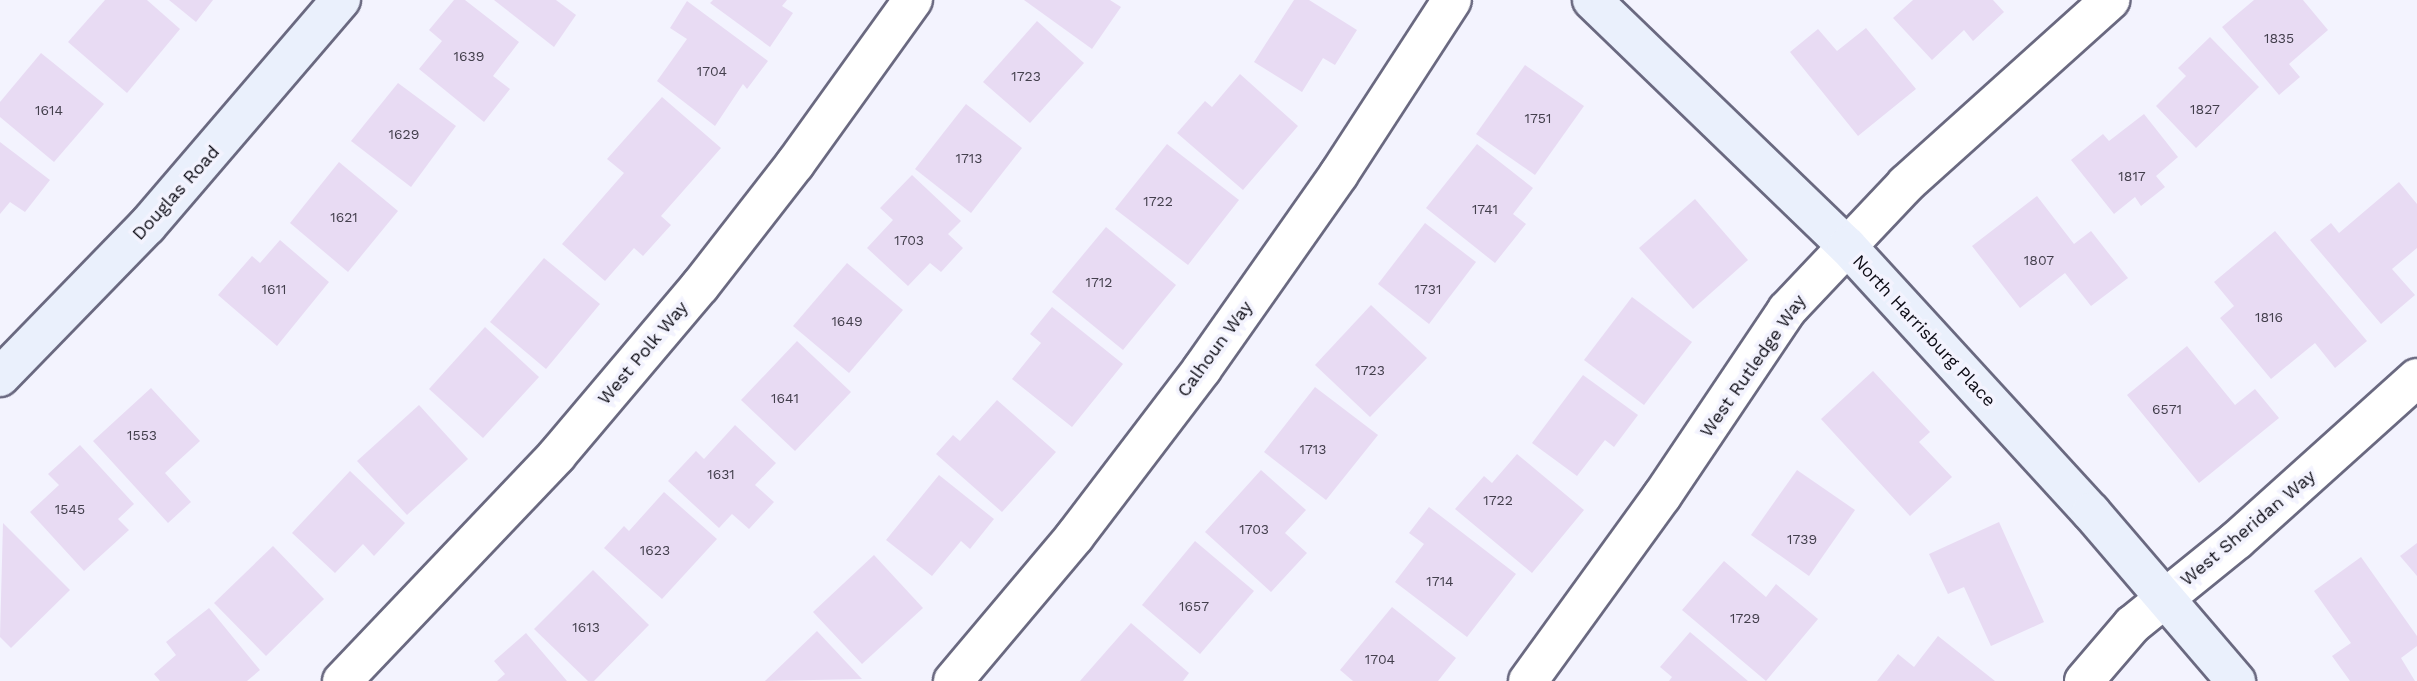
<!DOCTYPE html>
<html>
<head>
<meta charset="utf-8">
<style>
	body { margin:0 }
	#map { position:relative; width:2417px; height:681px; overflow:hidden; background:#f3f3fe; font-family:"Work Sans",sans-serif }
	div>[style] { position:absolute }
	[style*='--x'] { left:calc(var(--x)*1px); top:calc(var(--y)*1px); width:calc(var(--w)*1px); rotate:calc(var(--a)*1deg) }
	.building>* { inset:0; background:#e8dbf3 }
	.roads { filter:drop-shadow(2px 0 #6a6980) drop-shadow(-2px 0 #6a6980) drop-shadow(0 2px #6a6980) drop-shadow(0 -2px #6a6980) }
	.street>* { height:38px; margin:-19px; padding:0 19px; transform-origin:19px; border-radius:19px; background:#fff }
	.secondary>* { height:38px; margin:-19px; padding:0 19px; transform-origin:19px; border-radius:19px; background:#eaf0fc }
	span { translate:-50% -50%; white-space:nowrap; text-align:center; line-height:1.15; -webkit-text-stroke:7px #f3f3fe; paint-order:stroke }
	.number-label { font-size:14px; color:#433f4c }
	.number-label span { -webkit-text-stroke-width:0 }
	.street-label { font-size:18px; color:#0c0b14 }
</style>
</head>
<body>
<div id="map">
	<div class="building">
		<i style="clip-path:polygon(105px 0,147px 0,180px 29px,127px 93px,68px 42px)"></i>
		<i style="clip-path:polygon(169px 0,213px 0,196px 22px)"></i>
		<i style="clip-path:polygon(454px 0,465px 0,519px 42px,493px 76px,510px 89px,484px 122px,419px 69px,442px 41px,429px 30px)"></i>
		<i style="clip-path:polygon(494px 0,556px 0,576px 15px,554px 47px)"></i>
		<i style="clip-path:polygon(713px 0,787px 0,782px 6px,793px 13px,770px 47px,710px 3px)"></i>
		<i style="clip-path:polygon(1024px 0,1110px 0,1121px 7px,1092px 49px)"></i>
		<i style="clip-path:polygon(1294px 0,1309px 0,1357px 30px,1335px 65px,1323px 58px,1302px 92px,1254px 62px)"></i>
		<i style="clip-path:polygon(1913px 0,1993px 0,2004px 12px,1973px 41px,1964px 30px,1932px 60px,1893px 18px)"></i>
		<i style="clip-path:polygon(2254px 0,2303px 0,2328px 30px,2289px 64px,2300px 77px,2279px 95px,2222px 27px)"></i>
		<i style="clip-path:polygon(687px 1px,768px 61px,747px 89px,743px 84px,715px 126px,657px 81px,687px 39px,670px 28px)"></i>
		<i style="clip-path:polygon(1037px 21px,1084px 63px,1030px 123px,983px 82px)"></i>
		<i style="clip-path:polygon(1866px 28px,1916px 89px,1858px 136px,1790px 52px,1818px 29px,1837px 51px)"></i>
		<i style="clip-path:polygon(2210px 37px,2259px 87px,2196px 148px,2156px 106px,2186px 76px,2178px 68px)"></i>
		<i style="clip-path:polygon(41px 53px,104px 104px,54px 162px,0 117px,0 102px)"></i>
		<i style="clip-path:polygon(1525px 65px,1584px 106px,1535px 175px,1476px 134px)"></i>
		<i style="clip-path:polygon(1240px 74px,1298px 126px,1243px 190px,1177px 133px,1205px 101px,1212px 107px)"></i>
		<i style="clip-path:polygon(398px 83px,456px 126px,411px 187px,351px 141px)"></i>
		<i style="clip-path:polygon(662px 97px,721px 148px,661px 216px,671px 225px,643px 256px,634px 248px,605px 281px,562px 244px,624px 173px,607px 159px)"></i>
		<i style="clip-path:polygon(966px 104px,1022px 148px,971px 213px,915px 169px)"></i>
		<i style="clip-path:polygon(2144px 114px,2178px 157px,2156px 176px,2165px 187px,2141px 206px,2135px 197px,2114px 214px,2071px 160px,2103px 134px,2109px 141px)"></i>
		<i style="clip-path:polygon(0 142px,50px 180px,25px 212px,10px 202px,0 214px)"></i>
		<i style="clip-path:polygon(1167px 144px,1239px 200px,1188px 265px,1115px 209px)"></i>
		<i style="clip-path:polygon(1477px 144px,1533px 188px,1513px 214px,1526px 224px,1495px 263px,1426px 208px)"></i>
		<i style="clip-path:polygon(339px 162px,398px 211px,348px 272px,290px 223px)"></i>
		<i style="clip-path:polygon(912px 175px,961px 221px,948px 234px,963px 248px,941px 272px,930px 263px,908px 286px,867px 248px,893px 220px,880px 208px)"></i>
		<i style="clip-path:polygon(2399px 182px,2417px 204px,2417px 248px,2392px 269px,2415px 295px,2381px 324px,2310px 240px,2331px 223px,2339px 233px)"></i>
		<i style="clip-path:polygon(2037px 196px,2074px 244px,2091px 231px,2128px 278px,2091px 306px,2065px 273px,2020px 308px,1972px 246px)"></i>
		<i style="clip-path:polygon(1695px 199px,1748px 260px,1693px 309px,1639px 248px)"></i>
		<i style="clip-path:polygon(1425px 223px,1476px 262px,1429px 324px,1378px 284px)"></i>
		<i style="clip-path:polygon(1106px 227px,1176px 285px,1123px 350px,1052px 292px)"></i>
		<i style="clip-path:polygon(2275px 231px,2367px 341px,2335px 368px,2315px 343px,2271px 379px,2220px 318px,2234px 306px,2214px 282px)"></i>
		<i style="clip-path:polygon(280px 240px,329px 282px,277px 346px,218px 295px,252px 256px,260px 263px)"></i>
		<i style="clip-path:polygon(544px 258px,600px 304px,546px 369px,490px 322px)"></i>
		<i style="clip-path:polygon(847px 263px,903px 310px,849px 373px,793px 326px)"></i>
		<i style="clip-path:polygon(1632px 297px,1692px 342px,1644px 405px,1584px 360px)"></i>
		<i style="clip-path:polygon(1371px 305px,1427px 358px,1370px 417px,1315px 365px)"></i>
		<i style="clip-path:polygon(1052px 307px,1123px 364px,1072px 427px,1012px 379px,1041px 343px,1030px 334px)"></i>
		<i style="clip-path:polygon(485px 327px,539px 377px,483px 438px,429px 389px)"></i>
		<i style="clip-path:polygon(797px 341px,851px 392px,795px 451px,741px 400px)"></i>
		<i style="clip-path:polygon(2187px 346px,2235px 405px,2255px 389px,2279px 418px,2199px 483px,2127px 395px)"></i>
		<i style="clip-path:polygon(1873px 371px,1930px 432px,1919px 442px,1952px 477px,1910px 516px,1821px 419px)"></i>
		<i style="clip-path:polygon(1583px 375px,1638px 415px,1614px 447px,1605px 440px,1577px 476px,1532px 443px)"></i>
		<i style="clip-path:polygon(1315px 387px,1378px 435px,1326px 500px,1264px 452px)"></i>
		<i style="clip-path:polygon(151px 388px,200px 441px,165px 473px,191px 502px,168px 523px,93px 441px)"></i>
		<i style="clip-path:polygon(997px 400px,1056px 452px,1002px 512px,936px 454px,953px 435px,960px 441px)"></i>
		<i style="clip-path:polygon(419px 405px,468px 459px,407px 515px,357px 461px)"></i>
		<i style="clip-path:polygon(735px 425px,776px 463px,755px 485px,774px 502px,749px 529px,732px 514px,719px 528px,668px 481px,696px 451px,704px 459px)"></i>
		<i style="clip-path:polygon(80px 445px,134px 504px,118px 519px,129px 530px,84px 571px,30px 512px,59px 485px,48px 474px)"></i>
		<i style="clip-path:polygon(1517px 454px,1584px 510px,1532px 573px,1455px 509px,1484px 476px,1492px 483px)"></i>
		<i style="clip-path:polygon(1261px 470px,1306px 510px,1285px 533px,1307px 553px,1271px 592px,1205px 532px)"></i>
		<i style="clip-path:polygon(1797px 470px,1855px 510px,1809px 576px,1751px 535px)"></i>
		<i style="clip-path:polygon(350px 471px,405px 523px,374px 556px,363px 544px,335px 573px,292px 533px)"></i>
		<i style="clip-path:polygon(939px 475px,994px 519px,970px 549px,961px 541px,932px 576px,886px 540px)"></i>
		<i style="clip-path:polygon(664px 492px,717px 539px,662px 599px,604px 548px,624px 526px,629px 531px)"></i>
		<i style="clip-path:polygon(1429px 507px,1516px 574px,1467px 637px,1395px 582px,1424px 544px,1409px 533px)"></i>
		<i style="clip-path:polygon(1999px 522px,2044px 622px,1991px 646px,1964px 587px,1948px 594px,1929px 554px)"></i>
		<i style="clip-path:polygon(3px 523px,70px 590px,11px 648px,0 637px)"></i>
		<i style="clip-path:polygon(1195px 541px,1254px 591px,1200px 654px,1142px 605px)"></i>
		<i style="clip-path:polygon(2417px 543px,2417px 576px,2400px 556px)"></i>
		<i style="clip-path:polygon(273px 546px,324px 599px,266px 656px,214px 603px)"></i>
		<i style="clip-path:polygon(874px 555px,923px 608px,862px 664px,813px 612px)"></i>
		<i style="clip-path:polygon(2361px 557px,2417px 636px,2417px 646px,2401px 658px,2415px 681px,2350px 681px,2332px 656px,2351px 643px,2314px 591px)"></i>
		<i style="clip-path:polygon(1724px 561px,1766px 597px,1776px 584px,1818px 619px,1766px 681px,1682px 610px)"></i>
		<i style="clip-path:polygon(593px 570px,649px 625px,594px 681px,588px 681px,534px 629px)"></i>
		<i style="clip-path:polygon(1392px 607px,1456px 658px,1438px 681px,1353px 681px,1340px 670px)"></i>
		<i style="clip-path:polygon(209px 608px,260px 670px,247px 681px,160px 681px,154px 674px,176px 655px,166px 642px)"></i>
		<i style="clip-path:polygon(1131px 623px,1189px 673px,1183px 681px,1080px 681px)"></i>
		<i style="clip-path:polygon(817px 631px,862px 679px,765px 681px)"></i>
		<i style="clip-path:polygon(1690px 632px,1748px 681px,1669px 681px,1672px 677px,1660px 667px)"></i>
		<i style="clip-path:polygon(526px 633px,567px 681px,497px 681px,505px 674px,494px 661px)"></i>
		<i style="clip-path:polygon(1938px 636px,1995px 681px,1877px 681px,1898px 654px,1914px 667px)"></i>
	</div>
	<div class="roads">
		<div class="street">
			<i style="--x:342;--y:681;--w:312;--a:-46.4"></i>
			<i style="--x:557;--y:455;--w:221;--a:-49.8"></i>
			<i style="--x:700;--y:286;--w:155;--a:-52.1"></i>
			<i style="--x:795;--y:164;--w:202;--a:-54.3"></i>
			<i style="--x:953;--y:681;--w:189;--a:-49.9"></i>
			<i style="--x:1075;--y:536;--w:210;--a:-52.7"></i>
			<i style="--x:1202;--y:369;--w:238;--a:-54.9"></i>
			<i style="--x:1339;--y:174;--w:207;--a:-57"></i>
			<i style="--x:1528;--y:681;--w:228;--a:-54.1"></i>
			<i style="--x:1662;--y:496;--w:224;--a:-56.1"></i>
			<i style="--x:1787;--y:310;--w:173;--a:-46.6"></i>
			<i style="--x:1906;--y:184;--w:275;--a:-42"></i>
			<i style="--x:2084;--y:681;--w:74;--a:-49.4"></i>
			<i style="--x:2132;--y:625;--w:135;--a:-39"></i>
			<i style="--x:2237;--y:540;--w:242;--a:-42"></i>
		</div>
		<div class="secondary">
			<i style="--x:1592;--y:0;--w:354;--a:44"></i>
			<i style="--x:1847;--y:246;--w:361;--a:47.5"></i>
			<i style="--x:2091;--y:512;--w:223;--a:49.4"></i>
			<i style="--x:0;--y:377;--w:211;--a:-45.8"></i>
			<i style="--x:147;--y:226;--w:298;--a:-49.4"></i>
		</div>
	</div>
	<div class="number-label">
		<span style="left:2279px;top:38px">1835</span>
		<span style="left:469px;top:56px">1639</span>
		<span style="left:712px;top:71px">1704</span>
		<span style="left:1026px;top:76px">1723</span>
		<span style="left:2205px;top:109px">1827</span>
		<span style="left:49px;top:110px">1614</span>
		<span style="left:1538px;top:118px">1751</span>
		<span style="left:404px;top:134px">1629</span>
		<span style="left:969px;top:158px">1713</span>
		<span style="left:2132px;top:176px">1817</span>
		<span style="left:1158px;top:201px">1722</span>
		<span style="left:1485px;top:209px">1741</span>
		<span style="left:344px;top:217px">1621</span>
		<span style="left:909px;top:240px">1703</span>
		<span style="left:2039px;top:260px">1807</span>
		<span style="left:1099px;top:282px">1712</span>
		<span style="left:274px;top:289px">1611</span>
		<span style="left:1428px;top:289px">1731</span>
		<span style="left:2269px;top:317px">1816</span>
		<span style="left:847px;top:321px">1649</span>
		<span style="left:1370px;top:370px">1723</span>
		<span style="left:785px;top:398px">1641</span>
		<span style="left:2167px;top:409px">6571</span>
		<span style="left:142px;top:435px">1553</span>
		<span style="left:1313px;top:449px">1713</span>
		<span style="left:721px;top:474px">1631</span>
		<span style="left:1498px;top:500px">1722</span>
		<span style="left:70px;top:509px">1545</span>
		<span style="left:1254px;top:529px">1703</span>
		<span style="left:1802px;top:539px">1739</span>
		<span style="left:655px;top:550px">1623</span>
		<span style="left:1440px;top:581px">1714</span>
		<span style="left:1194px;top:606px">1657</span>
		<span style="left:1745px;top:618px">1729</span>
		<span style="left:586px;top:627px">1613</span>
		<span style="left:1380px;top:659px">1704</span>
	</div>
	<div class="street-label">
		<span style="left:176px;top:193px;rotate:-48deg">Douglas Road</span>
		<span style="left:1924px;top:331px;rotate:47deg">North Harrisburg Place</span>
		<span style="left:1215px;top:349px;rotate:-54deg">Calhoun Way</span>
		<span style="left:643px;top:353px;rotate:-50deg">West Polk Way</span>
		<span style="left:1753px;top:366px;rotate:-55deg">West Rutledge Way</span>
		<span style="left:2248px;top:528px;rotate:-40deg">West Sheridan Way</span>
	</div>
</div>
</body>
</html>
